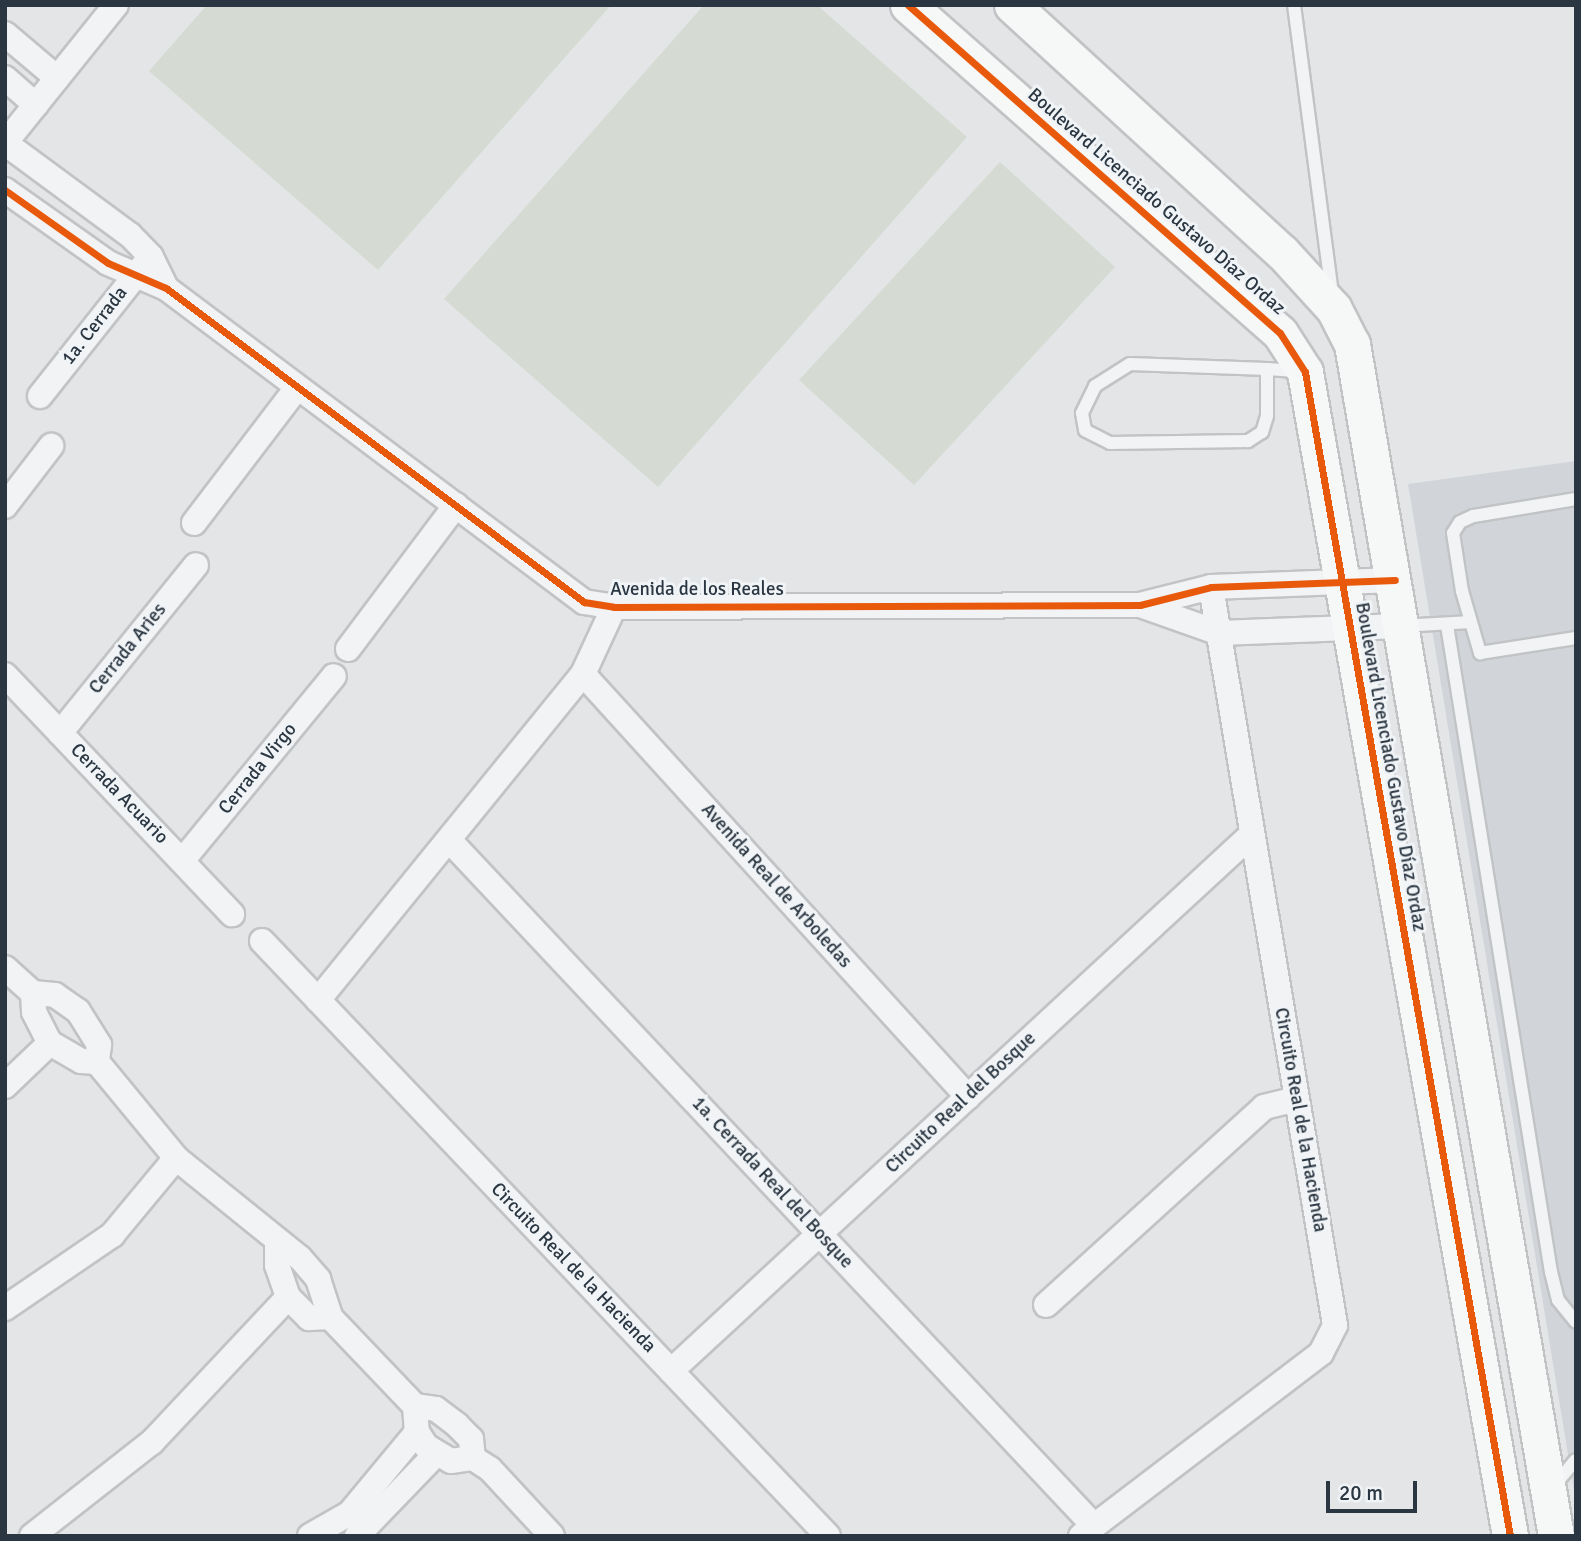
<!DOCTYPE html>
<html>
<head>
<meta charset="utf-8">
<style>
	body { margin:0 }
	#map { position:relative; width:1581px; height:1541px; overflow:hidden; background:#e3e5e7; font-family:Signika,sans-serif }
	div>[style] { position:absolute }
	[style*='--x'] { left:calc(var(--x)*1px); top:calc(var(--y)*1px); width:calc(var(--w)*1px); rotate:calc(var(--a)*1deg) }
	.built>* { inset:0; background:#d1d5da }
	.green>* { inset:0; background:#d5dbd3 }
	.roads { filter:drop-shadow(2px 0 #c1c3c5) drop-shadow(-2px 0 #c1c3c5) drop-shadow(0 2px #c1c3c5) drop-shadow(0 -2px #c1c3c5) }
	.lane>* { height:12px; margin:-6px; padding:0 6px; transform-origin:6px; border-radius:6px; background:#f2f3f5 }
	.street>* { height:24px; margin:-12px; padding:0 12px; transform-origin:12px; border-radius:12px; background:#f2f3f5 }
	.secondary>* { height:35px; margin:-17.5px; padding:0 17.5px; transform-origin:17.5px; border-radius:17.5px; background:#f6f7f7 }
	.cycleway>* { height:7px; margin:-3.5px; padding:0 3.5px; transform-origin:3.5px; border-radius:3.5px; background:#e8590c }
	span { translate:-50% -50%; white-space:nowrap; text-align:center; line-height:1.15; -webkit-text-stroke:6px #f1f4f7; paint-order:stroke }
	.street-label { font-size:19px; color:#2a3641 }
	.frame { position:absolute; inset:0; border:7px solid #2a3641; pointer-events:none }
	.scale { position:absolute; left:1326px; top:1481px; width:91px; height:32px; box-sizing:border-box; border:4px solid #2a3641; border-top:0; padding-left:9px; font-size:21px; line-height:24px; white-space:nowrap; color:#2a3641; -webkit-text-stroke:5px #f1f4f7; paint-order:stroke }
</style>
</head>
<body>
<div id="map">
	<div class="built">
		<i style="clip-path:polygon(1576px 461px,1576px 1503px,1408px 484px)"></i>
	</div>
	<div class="green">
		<i style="clip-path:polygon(207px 5px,611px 5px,378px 270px,149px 71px)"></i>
		<i style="clip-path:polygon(704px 5px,817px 5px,967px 137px,658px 487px,444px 299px)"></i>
		<i style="clip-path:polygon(1000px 162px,1115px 267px,914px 485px,799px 380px)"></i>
	</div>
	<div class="roads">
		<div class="lane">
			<i style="--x:1294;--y:5;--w:291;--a:82.5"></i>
			<i style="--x:1267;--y:369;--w:47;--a:90"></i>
			<i style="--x:1267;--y:416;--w:17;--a:107"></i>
			<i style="--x:1262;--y:432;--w:17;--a:147"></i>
			<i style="--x:1248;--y:441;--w:138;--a:179.2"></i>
			<i style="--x:1110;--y:443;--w:28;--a:-153"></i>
			<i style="--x:1085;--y:430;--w:17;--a:-100"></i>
			<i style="--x:1082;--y:413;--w:30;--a:-64"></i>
			<i style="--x:1095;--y:386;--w:41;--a:-32.2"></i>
			<i style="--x:1130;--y:364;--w:137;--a:2.1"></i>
			<i style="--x:1267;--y:369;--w:32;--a:4"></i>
			<i style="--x:1576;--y:499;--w:104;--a:170.6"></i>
			<i style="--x:1473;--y:516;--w:14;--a:155"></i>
			<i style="--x:1460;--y:522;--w:13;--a:122"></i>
			<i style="--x:1453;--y:533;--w:59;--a:81.2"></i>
			<i style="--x:1462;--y:591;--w:65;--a:73.8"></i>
			<i style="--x:1480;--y:653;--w:97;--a:-8.9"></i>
			<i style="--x:1447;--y:625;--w:655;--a:80.87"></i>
			<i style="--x:1551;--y:1272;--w:29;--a:76"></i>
			<i style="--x:1558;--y:1300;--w:28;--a:51"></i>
			<i style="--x:1401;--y:626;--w:69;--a:-3.3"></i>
			<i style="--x:1553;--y:1487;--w:35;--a:-50"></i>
		</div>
		<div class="street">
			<i style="--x:5;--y:34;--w:68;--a:40.2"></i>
			<i style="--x:5;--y:78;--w:41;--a:41.1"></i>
			<i style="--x:5;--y:143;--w:155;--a:36.4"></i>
			<i style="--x:130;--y:235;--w:30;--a:46"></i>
			<i style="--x:151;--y:257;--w:34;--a:64"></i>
			<i style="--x:5;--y:143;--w:177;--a:-51.2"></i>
			<i style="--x:5;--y:190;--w:126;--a:35.3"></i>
			<i style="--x:108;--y:263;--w:63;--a:23.3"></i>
			<i style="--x:166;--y:288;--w:523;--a:36.91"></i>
			<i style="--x:584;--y:602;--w:30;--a:9"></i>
			<i style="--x:614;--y:607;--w:526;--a:-0.22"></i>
			<i style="--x:1140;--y:605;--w:73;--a:-14.2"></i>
			<i style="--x:1211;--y:587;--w:184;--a:-2.2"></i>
			<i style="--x:40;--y:396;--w:167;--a:-51.6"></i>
			<i style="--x:5;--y:506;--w:76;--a:-52.5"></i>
			<i style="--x:194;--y:523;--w:170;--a:-52.7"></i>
			<i style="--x:1140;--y:605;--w:84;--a:19.5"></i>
			<i style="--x:1219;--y:633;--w:182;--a:-2.2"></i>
			<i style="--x:348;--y:649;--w:180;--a:-53.1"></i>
			<i style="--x:583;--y:674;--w:572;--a:47.69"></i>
			<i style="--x:5;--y:675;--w:330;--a:46.5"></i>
			<i style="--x:60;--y:733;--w:216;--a:-51"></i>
			<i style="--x:449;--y:840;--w:942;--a:46.76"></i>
			<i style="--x:182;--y:861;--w:239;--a:-50.6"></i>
			<i style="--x:262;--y:941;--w:821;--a:46.43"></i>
			<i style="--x:5;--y:968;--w:38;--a:42"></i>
			<i style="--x:33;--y:993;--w:22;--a:5"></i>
			<i style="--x:55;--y:995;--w:28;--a:35"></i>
			<i style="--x:78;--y:1011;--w:40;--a:58"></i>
			<i style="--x:99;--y:1045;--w:17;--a:97"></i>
			<i style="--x:33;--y:993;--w:19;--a:87"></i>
			<i style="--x:34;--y:1012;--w:35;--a:63"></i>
			<i style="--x:50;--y:1043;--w:36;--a:30"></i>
			<i style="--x:81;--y:1061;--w:16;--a:4"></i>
			<i style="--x:97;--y:1062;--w:124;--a:50.5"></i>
			<i style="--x:176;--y:1158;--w:159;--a:38.9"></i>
			<i style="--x:300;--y:1258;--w:28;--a:49"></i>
			<i style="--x:318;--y:1279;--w:40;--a:72"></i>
			<i style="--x:330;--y:1317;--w:123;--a:46.3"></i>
			<i style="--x:415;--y:1406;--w:21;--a:8"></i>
			<i style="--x:436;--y:1409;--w:26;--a:37"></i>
			<i style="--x:457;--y:1425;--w:20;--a:45"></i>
			<i style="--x:471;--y:1439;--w:19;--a:84"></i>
			<i style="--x:318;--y:1000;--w:420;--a:-50.9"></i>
			<i style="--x:583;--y:674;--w:74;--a:-65.2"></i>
			<i style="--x:5;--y:1086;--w:62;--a:-43.7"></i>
			<i style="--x:277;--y:1243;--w:22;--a:90"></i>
			<i style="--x:277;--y:1265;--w:34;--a:71"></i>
			<i style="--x:288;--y:1297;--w:30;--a:45"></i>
			<i style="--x:309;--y:1318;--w:21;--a:-3"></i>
			<i style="--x:1046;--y:1305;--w:294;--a:-42.2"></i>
			<i style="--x:1264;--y:1107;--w:34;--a:-14"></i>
			<i style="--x:5;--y:1308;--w:130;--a:-34.3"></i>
			<i style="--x:112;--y:1235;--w:100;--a:-50.3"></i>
			<i style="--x:671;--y:1371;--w:790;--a:-42.74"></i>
			<i style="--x:415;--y:1406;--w:26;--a:86"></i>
			<i style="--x:417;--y:1432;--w:17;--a:57"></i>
			<i style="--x:426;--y:1446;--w:29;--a:31"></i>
			<i style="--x:451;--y:1461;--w:22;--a:-8"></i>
			<i style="--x:473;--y:1458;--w:20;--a:33"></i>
			<i style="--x:490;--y:1469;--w:91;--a:47.2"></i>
			<i style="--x:32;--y:1536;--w:152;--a:-38.1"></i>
			<i style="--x:152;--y:1442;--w:199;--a:-46.8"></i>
			<i style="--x:310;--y:1536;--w:46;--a:-29.9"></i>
			<i style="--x:350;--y:1513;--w:105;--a:-50.4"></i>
			<i style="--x:357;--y:1536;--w:114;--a:-46.1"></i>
			<i style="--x:1081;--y:1536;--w:302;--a:-37.3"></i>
			<i style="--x:1321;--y:1353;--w:31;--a:-63"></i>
			<i style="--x:1335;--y:1325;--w:748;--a:-99.54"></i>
		</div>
		<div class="secondary">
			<i style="--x:908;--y:5;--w:496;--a:41.4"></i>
			<i style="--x:1280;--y:333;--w:46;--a:57.3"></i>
			<i style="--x:1305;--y:372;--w:1182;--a:80.01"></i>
			<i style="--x:1012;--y:5;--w:366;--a:42.5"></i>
			<i style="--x:1282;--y:252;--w:77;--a:47.6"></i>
			<i style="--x:1334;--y:309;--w:39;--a:63"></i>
			<i style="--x:1352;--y:344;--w:1209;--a:80.29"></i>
		</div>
	</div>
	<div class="cycleway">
		<i style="--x:908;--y:5;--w:496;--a:41.4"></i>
		<i style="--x:1280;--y:333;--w:46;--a:57.3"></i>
		<i style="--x:1305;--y:372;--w:1182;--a:80.01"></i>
		<i style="--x:5;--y:190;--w:126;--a:35.3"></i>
		<i style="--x:108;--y:263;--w:63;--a:23.3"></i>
		<i style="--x:166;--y:288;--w:523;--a:36.91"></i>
		<i style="--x:584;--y:602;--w:30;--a:9"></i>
		<i style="--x:614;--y:607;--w:526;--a:-0.22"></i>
		<i style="--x:1140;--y:605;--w:73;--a:-14.2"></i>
		<i style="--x:1211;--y:587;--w:184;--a:-2.2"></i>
	</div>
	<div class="street-label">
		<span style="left:1156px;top:202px;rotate:41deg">Boulevard Licenciado Gustavo Díaz Ordaz</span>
		<span style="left:95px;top:326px;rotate:-52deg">1a. Cerrada</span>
		<span style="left:697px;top:590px">Avenida de los Reales</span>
		<span style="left:128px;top:649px;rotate:-51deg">Cerrada Aries</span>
		<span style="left:1390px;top:767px;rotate:80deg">Boulevard Licenciado Gustavo Díaz Ordaz</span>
		<span style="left:258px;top:769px;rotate:-51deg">Cerrada Virgo</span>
		<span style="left:119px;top:794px;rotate:46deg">Cerrada Acuario</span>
		<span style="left:776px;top:886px;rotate:48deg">Avenida Real de Arboledas</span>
		<span style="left:961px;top:1103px;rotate:-43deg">Circuito Real del Bosque</span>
		<span style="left:1300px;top:1120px;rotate:80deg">Circuito Real de la Hacienda</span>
		<span style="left:772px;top:1183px;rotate:47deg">1a. Cerrada Real del Bosque</span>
		<span style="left:573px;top:1268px;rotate:46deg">Circuito Real de la Hacienda</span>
	</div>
	<div class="frame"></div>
	<div class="scale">20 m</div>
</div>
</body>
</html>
